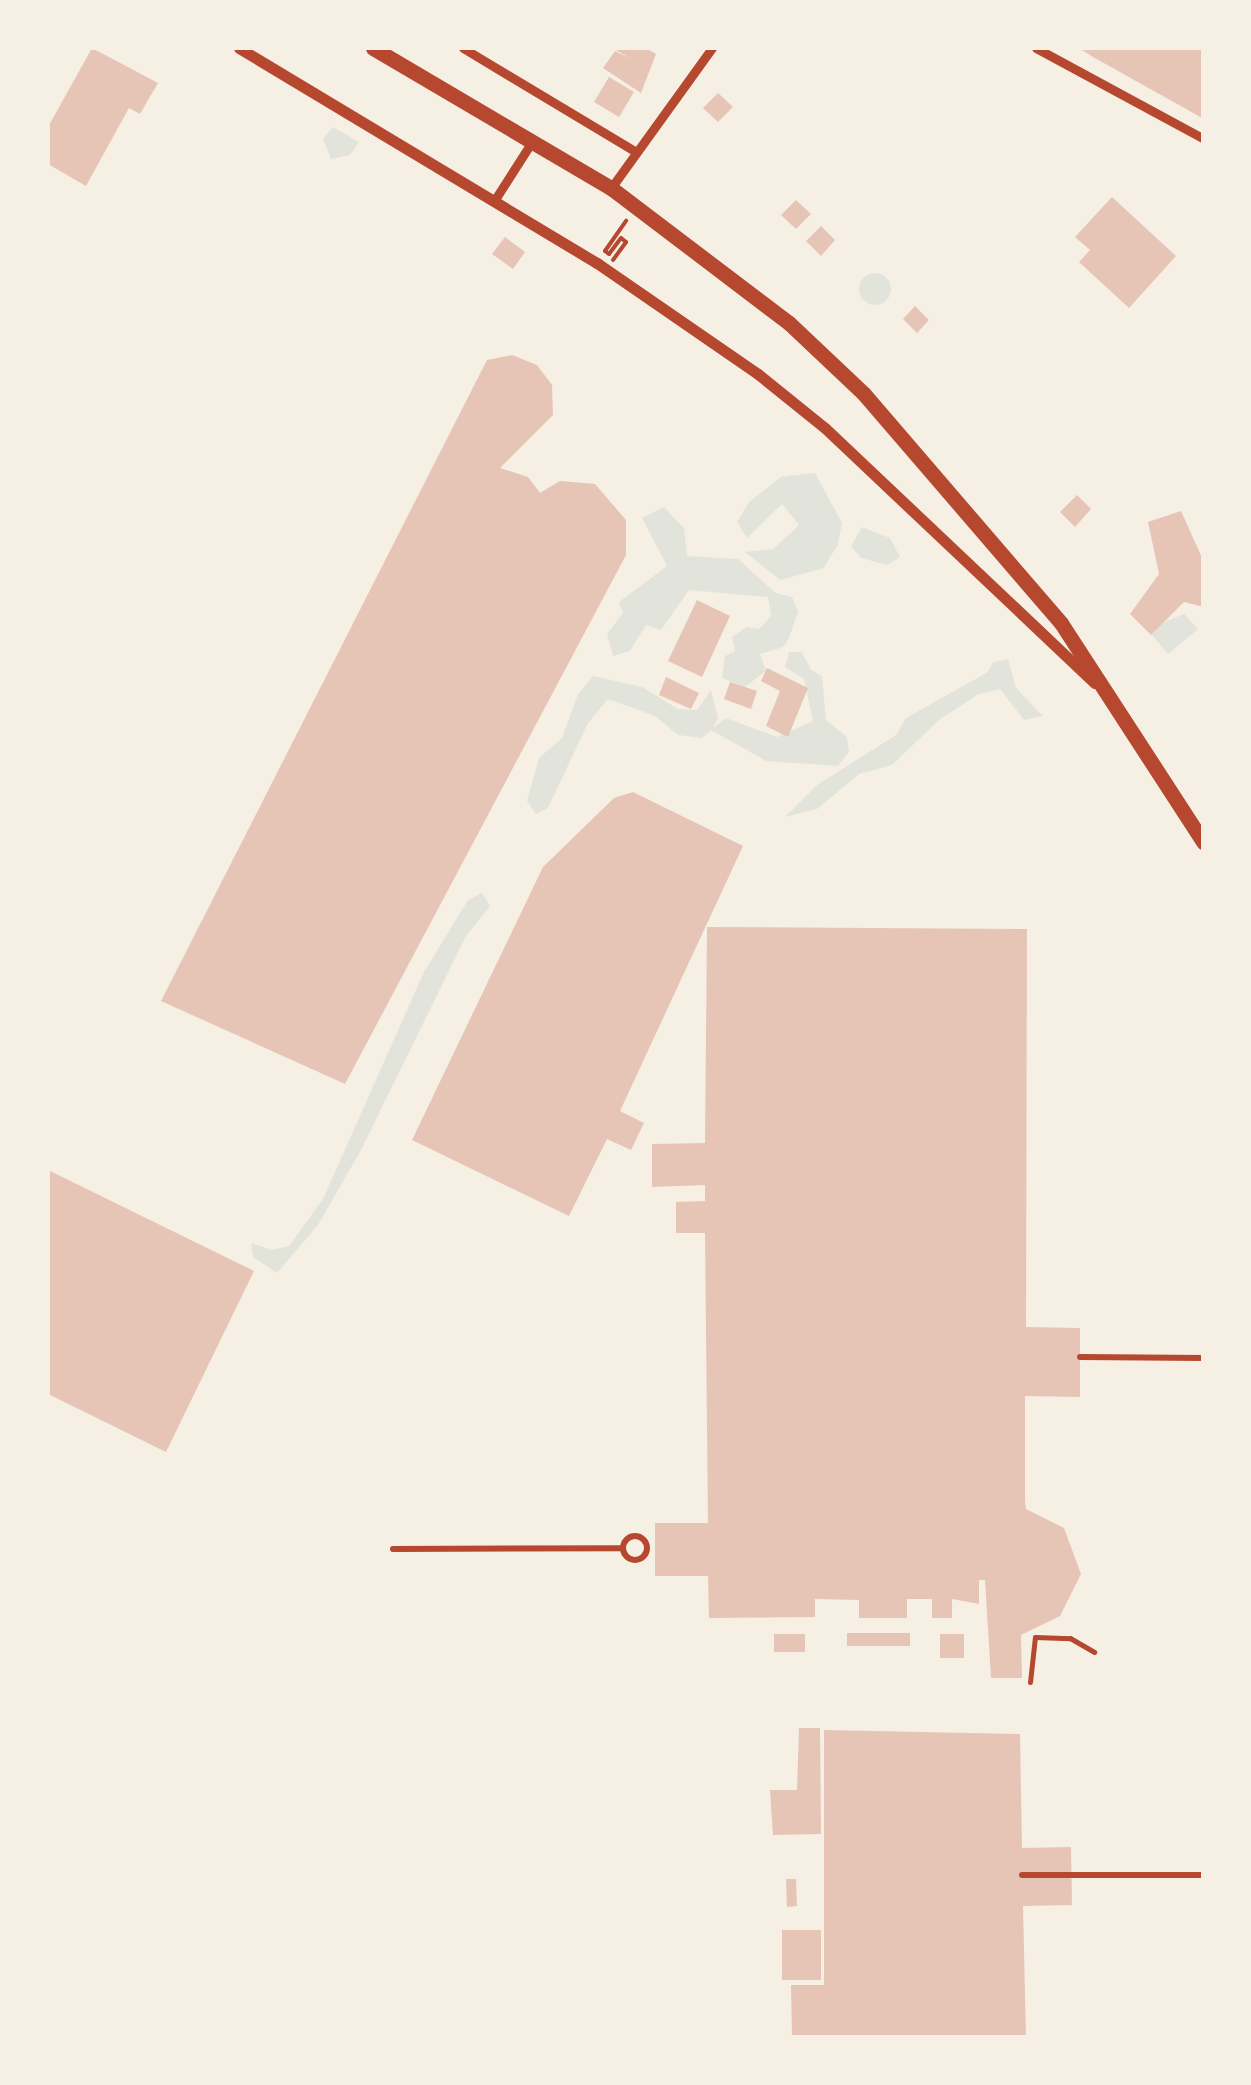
<!DOCTYPE html>
<html>
<head>
<meta charset="utf-8">
<style>
	body { margin:0 }
	#map { position:relative; width:1251px; height:2085px; overflow:hidden; background:#f6efe4; font-family:"Varela Round",sans-serif }
	div>[style] { position:absolute }
	[style*='--x'] { left:calc(var(--x)*1px); top:calc(var(--y)*1px); width:calc(var(--w)*1px); rotate:calc(var(--a)*1deg) }
	.green>* { inset:0; background:#e2e4dc }
	.round { border-radius:50% }
	.building>* { inset:0; background:#e6c5b7 }
	.path>* { height:4px; margin:-2px; padding:0 2px; transform-origin:2px; border-radius:2px; background:#b5482f }
	.service>* { height:5px; margin:-2.5px; padding:0 2.5px; transform-origin:2.5px; border-radius:2.5px; background:#b5482f }
	.pedestrian>* { height:6px; margin:-3px; padding:0 3px; transform-origin:3px; border-radius:3px; background:#b5482f }
	.pedestrian>.ring { margin:-3px; padding:0; box-sizing:content-box; background:none; border:6px solid #b5482f; border-radius:50% }
	.minor>* { height:9px; margin:-4.5px; padding:0 4.5px; transform-origin:4.5px; border-radius:4.5px; background:#b5482f }
	.tertiary>* { height:11px; margin:-5.5px; padding:0 5.5px; transform-origin:5.5px; border-radius:5.5px; background:#b5482f }
	.trunk>* { height:15px; margin:-7.5px; padding:0 7.5px; transform-origin:7.5px; border-radius:7.5px; background:#b5482f }
	span { translate:-50% -50%; white-space:nowrap; text-align:center; line-height:1.15; -webkit-text-stroke:10px #f6efe4; paint-order:stroke }
	.frame { position:absolute; inset:0; border:50px solid #f6efe4; pointer-events:none }
</style>
</head>
<body>
<div id="map">
	<div class="green">
		<i style="clip-path:polygon(333px 127px,359px 142px,350px 155px,331px 159px,323px 139px)"></i>
		<i class="round" style="left:859px;top:273px;width:32px;height:32px"></i>
		<i style="clip-path:polygon(815px 473px,842px 523px,838px 544px,824px 568px,780px 580px,745px 552px,773px 549px,799px 525px,782px 504px,747px 538px,737px 522px,749px 502px,781px 477px)"></i>
		<i style="clip-path:polygon(664px 507px,684px 528px,687px 556px,738px 559px,776px 593px,792px 597px,798px 612px,789px 638px,783px 647px,760px 654px,766px 671px,745px 687px,722px 678px,725px 656px,735px 651px,732px 637px,747px 627px,759px 629px,771px 616px,768px 597px,689px 590px,661px 630px,646px 625px,630px 651px,613px 656px,607px 634px,623px 613px,619px 602px,667px 566px,642px 518px)"></i>
		<i style="clip-path:polygon(862px 527px,890px 538px,900px 557px,887px 565px,861px 558px,851px 546px)"></i>
		<i style="clip-path:polygon(1184px 614px,1198px 629px,1168px 654px,1147px 629px)"></i>
		<i style="clip-path:polygon(789px 652px,802px 652px,811px 670px,822px 676px,826px 720px,847px 737px,849px 752px,838px 766px,766px 761px,711px 730px,702px 738px,678px 735px,655px 716px,608px 699px,588px 723px,548px 808px,536px 814px,527px 801px,539px 758px,562px 738px,578px 694px,593px 676px,642px 687px,678px 709px,697px 710px,711px 690px,718px 718px,713px 728px,726px 718px,777px 737px,813px 721px,804px 679px,785px 667px)"></i>
		<i style="clip-path:polygon(1008px 659px,1016px 688px,1043px 716px,1024px 720px,1000px 689px,979px 694px,940px 719px,892px 765px,859px 774px,817px 809px,785px 817px,817px 785px,896px 735px,906px 718px,988px 672px,993px 662px)"></i>
		<i style="clip-path:polygon(482px 893px,490px 906px,466px 936px,361px 1150px,318px 1225px,277px 1273px,253px 1257px,251px 1243px,272px 1250px,289px 1246px,323px 1199px,424px 972px,468px 900px)"></i>
	</div>
	<div class="building">
		<i style="clip-path:polygon(92px 48px,158px 83px,140px 114px,129px 108px,86px 186px,48px 164px,48px 127px)"></i>
		<i style="clip-path:polygon(613px 48px,646px 48px,656px 54px,641px 93px,603px 68px,615px 51px,629px 58px)"></i>
		<i style="clip-path:polygon(1079px 48px,1204px 48px,1204px 119px,1093px 57px)"></i>
		<i style="clip-path:polygon(609px 77px,634px 92px,619px 117px,594px 102px)"></i>
		<i style="clip-path:polygon(718px 93px,733px 107px,718px 122px,703px 108px)"></i>
		<i style="clip-path:polygon(1112px 197px,1176px 256px,1129px 308px,1079px 262px,1090px 250px,1075px 237px)"></i>
		<i style="clip-path:polygon(796px 200px,811px 214px,796px 229px,781px 215px)"></i>
		<i style="clip-path:polygon(821px 226px,835px 240px,821px 256px,806px 241px)"></i>
		<i style="clip-path:polygon(505px 237px,525px 252px,513px 269px,492px 254px)"></i>
		<i style="clip-path:polygon(915px 306px,929px 320px,917px 333px,903px 319px)"></i>
		<i style="clip-path:polygon(512px 355px,537px 365px,552px 385px,553px 415px,500px 468px,528px 477px,540px 493px,560px 481px,595px 484px,626px 520px,626px 555px,345px 1084px,161px 1001px,487px 360px)"></i>
		<i style="clip-path:polygon(1077px 495px,1091px 509px,1075px 527px,1060px 512px)"></i>
		<i style="clip-path:polygon(1181px 511px,1204px 562px,1204px 607px,1184px 602px,1151px 635px,1130px 614px,1159px 574px,1148px 522px)"></i>
		<i style="clip-path:polygon(697px 600px,730px 616px,702px 677px,668px 661px)"></i>
		<i style="clip-path:polygon(767px 668px,808px 688px,788px 737px,766px 726px,780px 691px,761px 681px)"></i>
		<i style="clip-path:polygon(666px 677px,699px 693px,691px 709px,659px 695px)"></i>
		<i style="clip-path:polygon(730px 682px,757px 691px,751px 709px,724px 699px)"></i>
		<i style="clip-path:polygon(633px 792px,743px 846px,620px 1111px,644px 1123px,631px 1150px,607px 1139px,569px 1216px,412px 1140px,543px 867px,614px 798px)"></i>
		<i style="clip-path:polygon(707px 927px,1027px 929px,1026px 1327px,1080px 1328px,1080px 1397px,1025px 1396px,1025px 1501px,1026px 1509px,1064px 1528px,1081px 1574px,1060px 1616px,1021px 1635px,1022px 1678px,991px 1678px,985px 1580px,979px 1580px,979px 1604px,952px 1599px,952px 1618px,932px 1618px,932px 1599px,907px 1599px,907px 1618px,859px 1618px,859px 1600px,815px 1599px,815px 1617px,709px 1618px,708px 1576px,655px 1576px,655px 1523px,708px 1523px,705px 1233px,676px 1233px,676px 1202px,705px 1201px,705px 1185px,652px 1187px,652px 1144px,705px 1143px)"></i>
		<i style="clip-path:polygon(48px 1170px,254px 1271px,166px 1452px,48px 1394px)"></i>
		<i style="clip-path:polygon(847px 1633px,910px 1633px,910px 1646px,847px 1646px)"></i>
		<i style="clip-path:polygon(774px 1634px,805px 1634px,805px 1652px,774px 1652px)"></i>
		<i style="clip-path:polygon(940px 1634px,964px 1634px,964px 1658px,940px 1658px)"></i>
		<i style="clip-path:polygon(799px 1728px,820px 1728px,821px 1834px,773px 1835px,770px 1790px,797px 1790px)"></i>
		<i style="clip-path:polygon(824px 1730px,1020px 1734px,1022px 1848px,1071px 1847px,1072px 1905px,1023px 1906px,1026px 2038px,792px 2038px,791px 1985px,824px 1985px)"></i>
		<i style="clip-path:polygon(786px 1879px,796px 1879px,797px 1906px,787px 1907px)"></i>
		<i style="clip-path:polygon(782px 1930px,821px 1930px,821px 1980px,782px 1980px)"></i>
	</div>
	<div class="path">
		<i style="--x:613;--y:260;--w:22;--a:-54"></i>
		<i style="--x:626;--y:242;--w:6;--a:-141"></i>
		<i style="--x:621;--y:238;--w:20;--a:127"></i>
		<i style="--x:609;--y:254;--w:5;--a:-143"></i>
		<i style="--x:605;--y:251;--w:37;--a:-55"></i>
	</div>
	<div class="service">
		<i style="--x:1030;--y:1682;--w:45;--a:-83.7"></i>
		<i style="--x:1035;--y:1637;--w:35;--a:2"></i>
		<i style="--x:1070;--y:1638;--w:28;--a:30"></i>
	</div>
	<div class="pedestrian">
		<i style="--x:1080;--y:1357;--w:124;--a:0.5"></i>
		<i class="ring" style="left:623px;top:1536px;width:18px;height:18px"></i>
		<i style="--x:393;--y:1549;--w:230;--a:-0.2"></i>
		<i style="--x:1022;--y:1875;--w:182;--a:0"></i>
	</div>
	<div class="minor">
		<i style="--x:463;--y:48;--w:198;--a:31"></i>
		<i style="--x:1036;--y:48;--w:191;--a:28.4"></i>
		<i style="--x:611;--y:188;--w:173;--a:-54.2"></i>
		<i style="--x:494;--y:201;--w:72;--a:-57.4"></i>
	</div>
	<div class="tertiary">
		<i style="--x:239;--y:48;--w:418;--a:31"></i>
		<i style="--x:597;--y:263;--w:196;--a:34.6"></i>
		<i style="--x:758;--y:374;--w:86;--a:38.9"></i>
		<i style="--x:825;--y:428;--w:371;--a:43.4"></i>
	</div>
	<div class="trunk">
		<i style="--x:373;--y:48;--w:276;--a:30.5"></i>
		<i style="--x:611;--y:188;--w:223;--a:37.2"></i>
		<i style="--x:789;--y:323;--w:103;--a:43.4"></i>
		<i style="--x:864;--y:394;--w:302;--a:49.3"></i>
		<i style="--x:1061;--y:623;--w:262;--a:57"></i>
	</div>
	<div class="frame"></div>
</div>
</body>
</html>
